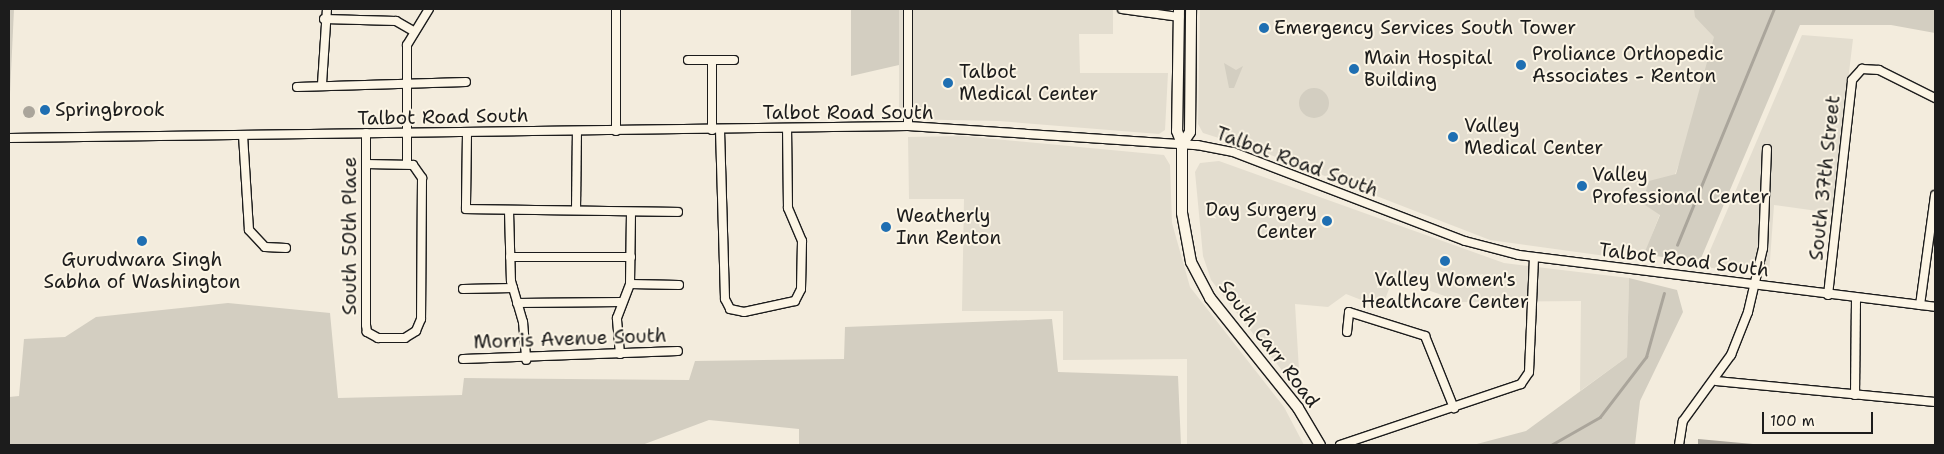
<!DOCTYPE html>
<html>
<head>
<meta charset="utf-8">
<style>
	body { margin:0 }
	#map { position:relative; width:1944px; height:454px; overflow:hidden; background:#f3ecdd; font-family:"Shantell Sans",sans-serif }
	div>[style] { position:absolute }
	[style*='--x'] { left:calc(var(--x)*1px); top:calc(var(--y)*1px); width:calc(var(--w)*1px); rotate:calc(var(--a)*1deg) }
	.built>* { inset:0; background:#e3ddcf }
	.green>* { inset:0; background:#d3cec1 }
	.round { border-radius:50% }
	.water>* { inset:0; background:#aaa59b }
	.stream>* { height:2.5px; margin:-1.25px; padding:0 1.25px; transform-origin:1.25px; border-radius:1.25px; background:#aaa59b }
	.roads { filter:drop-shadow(1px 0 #1c1c1c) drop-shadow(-1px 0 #1c1c1c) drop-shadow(0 1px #1c1c1c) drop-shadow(0 -1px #1c1c1c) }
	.minor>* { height:8px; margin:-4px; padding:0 4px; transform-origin:4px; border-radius:4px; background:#fcf5e5 }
	.major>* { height:10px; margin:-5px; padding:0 5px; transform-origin:5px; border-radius:5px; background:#fcf5e5 }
	.dots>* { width:14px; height:14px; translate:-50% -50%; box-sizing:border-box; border:2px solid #fcf5e5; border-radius:50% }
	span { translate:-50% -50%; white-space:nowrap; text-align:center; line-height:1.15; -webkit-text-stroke:4px #fcf5e5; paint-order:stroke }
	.poi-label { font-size:19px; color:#1c1c1c }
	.left { translate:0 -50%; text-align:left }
	.right { translate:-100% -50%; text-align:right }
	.street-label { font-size:19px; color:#1c1c1c }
	.frame { position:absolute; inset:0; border:10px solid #1c1c1c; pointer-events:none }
	.scale { position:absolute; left:1762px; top:412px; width:111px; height:22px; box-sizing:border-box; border:2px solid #1c1c1c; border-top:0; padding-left:6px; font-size:15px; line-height:18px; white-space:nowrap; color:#1c1c1c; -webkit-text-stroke:4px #fcf5e5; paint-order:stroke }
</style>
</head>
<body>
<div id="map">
	<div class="built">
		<i style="clip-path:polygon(899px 9px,1113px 9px,1113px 34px,1079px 34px,1080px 73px,1168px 73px,1165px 130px,1159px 134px,999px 121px,899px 119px)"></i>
		<i style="clip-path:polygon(1200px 9px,1738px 9px,1642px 261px,1490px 240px,1260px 151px,1203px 133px,1198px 124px)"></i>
		<i style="clip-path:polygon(1802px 35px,1853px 39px,1832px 213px,1774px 205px,1769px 274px,1703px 267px)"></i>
		<i style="clip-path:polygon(963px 136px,1164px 155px,1170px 165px,1172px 223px,1190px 287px,1284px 407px,1304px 445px,1187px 445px,1187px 359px,1063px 360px,1063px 311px,962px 311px,964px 199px,909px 199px,908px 137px)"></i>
		<i style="clip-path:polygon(1219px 161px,1504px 263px,1629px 278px,1627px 357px,1580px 391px,1581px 301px,1462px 302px,1393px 278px,1382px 308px,1346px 294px,1328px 307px,1295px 304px,1299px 370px,1288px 378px,1211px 280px,1203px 256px,1195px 172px,1200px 163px)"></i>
	</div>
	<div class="green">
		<i style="clip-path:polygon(9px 9px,14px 9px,9px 115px)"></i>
		<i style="clip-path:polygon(851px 9px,899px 9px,899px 65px,851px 76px)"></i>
		<i style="clip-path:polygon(1694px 9px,1935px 9px,1935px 33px,1891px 25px,1800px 25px,1699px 263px,1644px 254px,1660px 215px,1642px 203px,1649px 181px,1676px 174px,1714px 37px,1695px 17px)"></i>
		<i style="clip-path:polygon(1224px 63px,1236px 70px,1243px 66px,1234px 88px,1229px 88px)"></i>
		<i class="round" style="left:1299px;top:88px;width:30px;height:30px"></i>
		<i style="clip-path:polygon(1629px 278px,1677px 290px,1683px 312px,1640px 401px,1635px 445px,1473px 445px,1526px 431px,1627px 357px)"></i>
		<i style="clip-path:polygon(228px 303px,330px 313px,338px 398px,462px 395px,464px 378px,689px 380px,695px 361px,844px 359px,845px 327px,1052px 319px,1058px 372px,1178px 376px,1181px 445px,799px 445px,799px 429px,709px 420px,642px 445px,9px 445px,9px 397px,19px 396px,24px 339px,65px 337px,96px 317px)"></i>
	</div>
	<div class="water">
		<i class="round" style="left:23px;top:106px;width:12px;height:12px"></i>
		<i style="clip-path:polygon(1698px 439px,1753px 444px,1753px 445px,1698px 445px)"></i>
	</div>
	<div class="stream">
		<i style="--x:1677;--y:245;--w:255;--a:-67.7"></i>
		<i style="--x:1551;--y:445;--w:56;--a:-29.7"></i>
		<i style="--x:1600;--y:417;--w:76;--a:-52.5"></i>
		<i style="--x:1646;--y:357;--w:66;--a:-74.3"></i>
	</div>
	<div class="roads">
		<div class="minor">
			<i style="--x:616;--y:9;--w:122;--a:90"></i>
			<i style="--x:908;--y:9;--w:117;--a:90"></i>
			<i style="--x:1122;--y:9;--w:58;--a:8"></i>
			<i style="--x:324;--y:19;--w:72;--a:1.6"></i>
			<i style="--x:396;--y:21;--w:20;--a:30"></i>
			<i style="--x:688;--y:60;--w:46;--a:0"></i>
			<i style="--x:712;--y:60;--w:70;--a:90"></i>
			<i style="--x:322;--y:84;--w:75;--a:-86.2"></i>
			<i style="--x:297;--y:87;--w:169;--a:-1.7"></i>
			<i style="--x:720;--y:130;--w:169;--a:88.3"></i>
			<i style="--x:725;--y:299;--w:11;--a:63"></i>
			<i style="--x:730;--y:309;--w:14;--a:12"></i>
			<i style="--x:744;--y:312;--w:52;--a:-12.2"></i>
			<i style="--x:795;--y:301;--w:13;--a:-63"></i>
			<i style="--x:801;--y:289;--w:48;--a:-88.8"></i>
			<i style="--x:802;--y:241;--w:36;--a:-113"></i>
			<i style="--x:788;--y:208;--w:79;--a:-90.7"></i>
			<i style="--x:467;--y:133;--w:76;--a:90.8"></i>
			<i style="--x:466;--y:209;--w:212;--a:0.8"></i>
			<i style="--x:243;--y:135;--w:95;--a:86.4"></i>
			<i style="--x:249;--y:230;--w:23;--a:47"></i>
			<i style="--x:265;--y:247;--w:21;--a:3"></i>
			<i style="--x:9;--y:138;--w:899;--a:-0.76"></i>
			<i style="--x:908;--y:126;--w:290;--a:3.8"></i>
			<i style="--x:1197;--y:145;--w:37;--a:11"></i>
			<i style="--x:1233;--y:152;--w:248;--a:21"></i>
			<i style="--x:1465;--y:241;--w:56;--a:14.5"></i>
			<i style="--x:1519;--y:255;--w:419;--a:7.1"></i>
			<i style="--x:366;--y:164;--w:47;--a:1.2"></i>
			<i style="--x:413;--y:165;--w:16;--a:55"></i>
			<i style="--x:422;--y:178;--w:141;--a:90.4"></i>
			<i style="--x:421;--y:319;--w:13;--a:113"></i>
			<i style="--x:416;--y:331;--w:13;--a:148"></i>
			<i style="--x:405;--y:338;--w:27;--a:180"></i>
			<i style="--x:378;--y:338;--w:13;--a:-151"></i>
			<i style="--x:367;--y:332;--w:7;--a:-98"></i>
			<i style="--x:366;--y:325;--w:192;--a:-90"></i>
			<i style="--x:407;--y:164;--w:119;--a:-90"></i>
			<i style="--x:407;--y:45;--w:42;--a:-58.6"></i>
			<i style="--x:576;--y:210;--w:78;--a:-89.3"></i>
			<i style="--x:509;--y:211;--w:70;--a:88.4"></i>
			<i style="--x:511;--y:281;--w:43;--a:73.7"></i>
			<i style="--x:523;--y:322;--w:38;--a:85"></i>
			<i style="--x:510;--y:257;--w:121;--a:0"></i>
			<i style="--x:630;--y:284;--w:49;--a:1.2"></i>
			<i style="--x:463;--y:289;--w:50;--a:-1.1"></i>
			<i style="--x:1828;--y:295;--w:216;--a:-83.6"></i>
			<i style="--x:1852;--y:80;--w:15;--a:-48"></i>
			<i style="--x:1862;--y:69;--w:17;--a:3"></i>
			<i style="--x:1879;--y:70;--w:63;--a:26.6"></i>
			<i style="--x:517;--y:303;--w:105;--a:-0.5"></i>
			<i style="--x:1920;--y:305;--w:111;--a:-82.2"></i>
			<i style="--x:1347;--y:332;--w:20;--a:-84"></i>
			<i style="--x:1349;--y:312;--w:80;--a:17.5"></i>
			<i style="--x:1425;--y:336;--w:78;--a:68.1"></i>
			<i style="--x:620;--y:354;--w:36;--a:-95"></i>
			<i style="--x:617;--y:318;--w:36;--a:-69"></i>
			<i style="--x:630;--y:284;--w:72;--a:-89.2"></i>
			<i style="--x:463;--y:359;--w:215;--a:-2.1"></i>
			<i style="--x:1716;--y:381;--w:220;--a:5.5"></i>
			<i style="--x:1855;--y:395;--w:97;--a:-89.4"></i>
			<i style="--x:1340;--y:445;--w:191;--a:-18.6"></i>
			<i style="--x:1521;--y:384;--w:14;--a:-56"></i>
			<i style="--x:1529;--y:372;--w:114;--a:-87.5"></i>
			<i style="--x:1679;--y:445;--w:24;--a:-81"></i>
			<i style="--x:1683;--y:421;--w:82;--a:-54"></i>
			<i style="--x:1731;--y:355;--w:46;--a:-68.4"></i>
			<i style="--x:1748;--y:312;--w:66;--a:-76.8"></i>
			<i style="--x:1763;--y:248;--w:99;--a:-87.7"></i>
		</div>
		<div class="major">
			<i style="--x:1179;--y:9;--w:122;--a:90.9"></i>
			<i style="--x:1177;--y:131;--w:14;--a:69"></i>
			<i style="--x:1182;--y:144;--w:69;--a:90"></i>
			<i style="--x:1182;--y:213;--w:50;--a:79.6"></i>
			<i style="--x:1191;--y:262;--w:41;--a:62.2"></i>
			<i style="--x:1210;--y:298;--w:141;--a:51.3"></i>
			<i style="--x:1298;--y:408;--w:43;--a:59.3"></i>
			<i style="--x:1182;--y:144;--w:14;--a:-56"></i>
			<i style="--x:1190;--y:132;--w:123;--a:-89.5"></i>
		</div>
	</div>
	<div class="dots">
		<i style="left:1264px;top:28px;background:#1f6fb2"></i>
		<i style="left:1521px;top:65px;background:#1f6fb2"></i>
		<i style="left:1354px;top:69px;background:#1f6fb2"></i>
		<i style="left:948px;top:83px;background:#1f6fb2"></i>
		<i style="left:45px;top:110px;background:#1f6fb2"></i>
		<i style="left:1453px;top:137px;background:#1f6fb2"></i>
		<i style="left:1582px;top:186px;background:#1f6fb2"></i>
		<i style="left:1327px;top:221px;background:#1f6fb2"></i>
		<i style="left:886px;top:227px;background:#1f6fb2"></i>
		<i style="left:142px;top:241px;background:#1f6fb2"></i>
		<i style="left:1445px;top:261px;background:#1f6fb2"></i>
	</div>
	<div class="poi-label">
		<span class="left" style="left:1274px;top:28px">Emergency Services South Tower</span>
		<span class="left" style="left:1532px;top:65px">Proliance Orthopedic<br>Associates - Renton</span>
		<span class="left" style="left:1364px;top:69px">Main Hospital<br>Building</span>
		<span class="left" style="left:959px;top:83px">Talbot<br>Medical Center</span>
		<span class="left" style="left:55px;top:110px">Springbrook</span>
		<span class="left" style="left:1464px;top:137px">Valley<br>Medical Center</span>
		<span class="left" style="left:1592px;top:186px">Valley<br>Professional Center</span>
		<span class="right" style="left:1317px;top:221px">Day Surgery<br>Center</span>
		<span class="left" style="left:896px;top:227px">Weatherly<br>Inn Renton</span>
		<span style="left:142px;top:271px">Gurudwara Singh<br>Sabha of Washington</span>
		<span style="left:1445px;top:291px">Valley Women's<br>Healthcare Center</span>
	</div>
	<div class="street-label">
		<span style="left:848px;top:113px">Talbot Road South</span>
		<span style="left:443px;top:117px;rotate:-1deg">Talbot Road South</span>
		<span style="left:1297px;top:162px;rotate:20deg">Talbot Road South</span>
		<span style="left:1825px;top:178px;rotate:-84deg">South 37th Street</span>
		<span style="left:350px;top:236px;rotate:-90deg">South 50th Place</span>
		<span style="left:1684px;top:260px;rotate:7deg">Talbot Road South</span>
		<span style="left:570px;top:339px;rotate:-2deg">Morris Avenue South</span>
		<span style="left:1269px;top:344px;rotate:53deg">South Carr Road</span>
	</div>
	<div class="frame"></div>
	<div class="scale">100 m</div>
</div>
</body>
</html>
